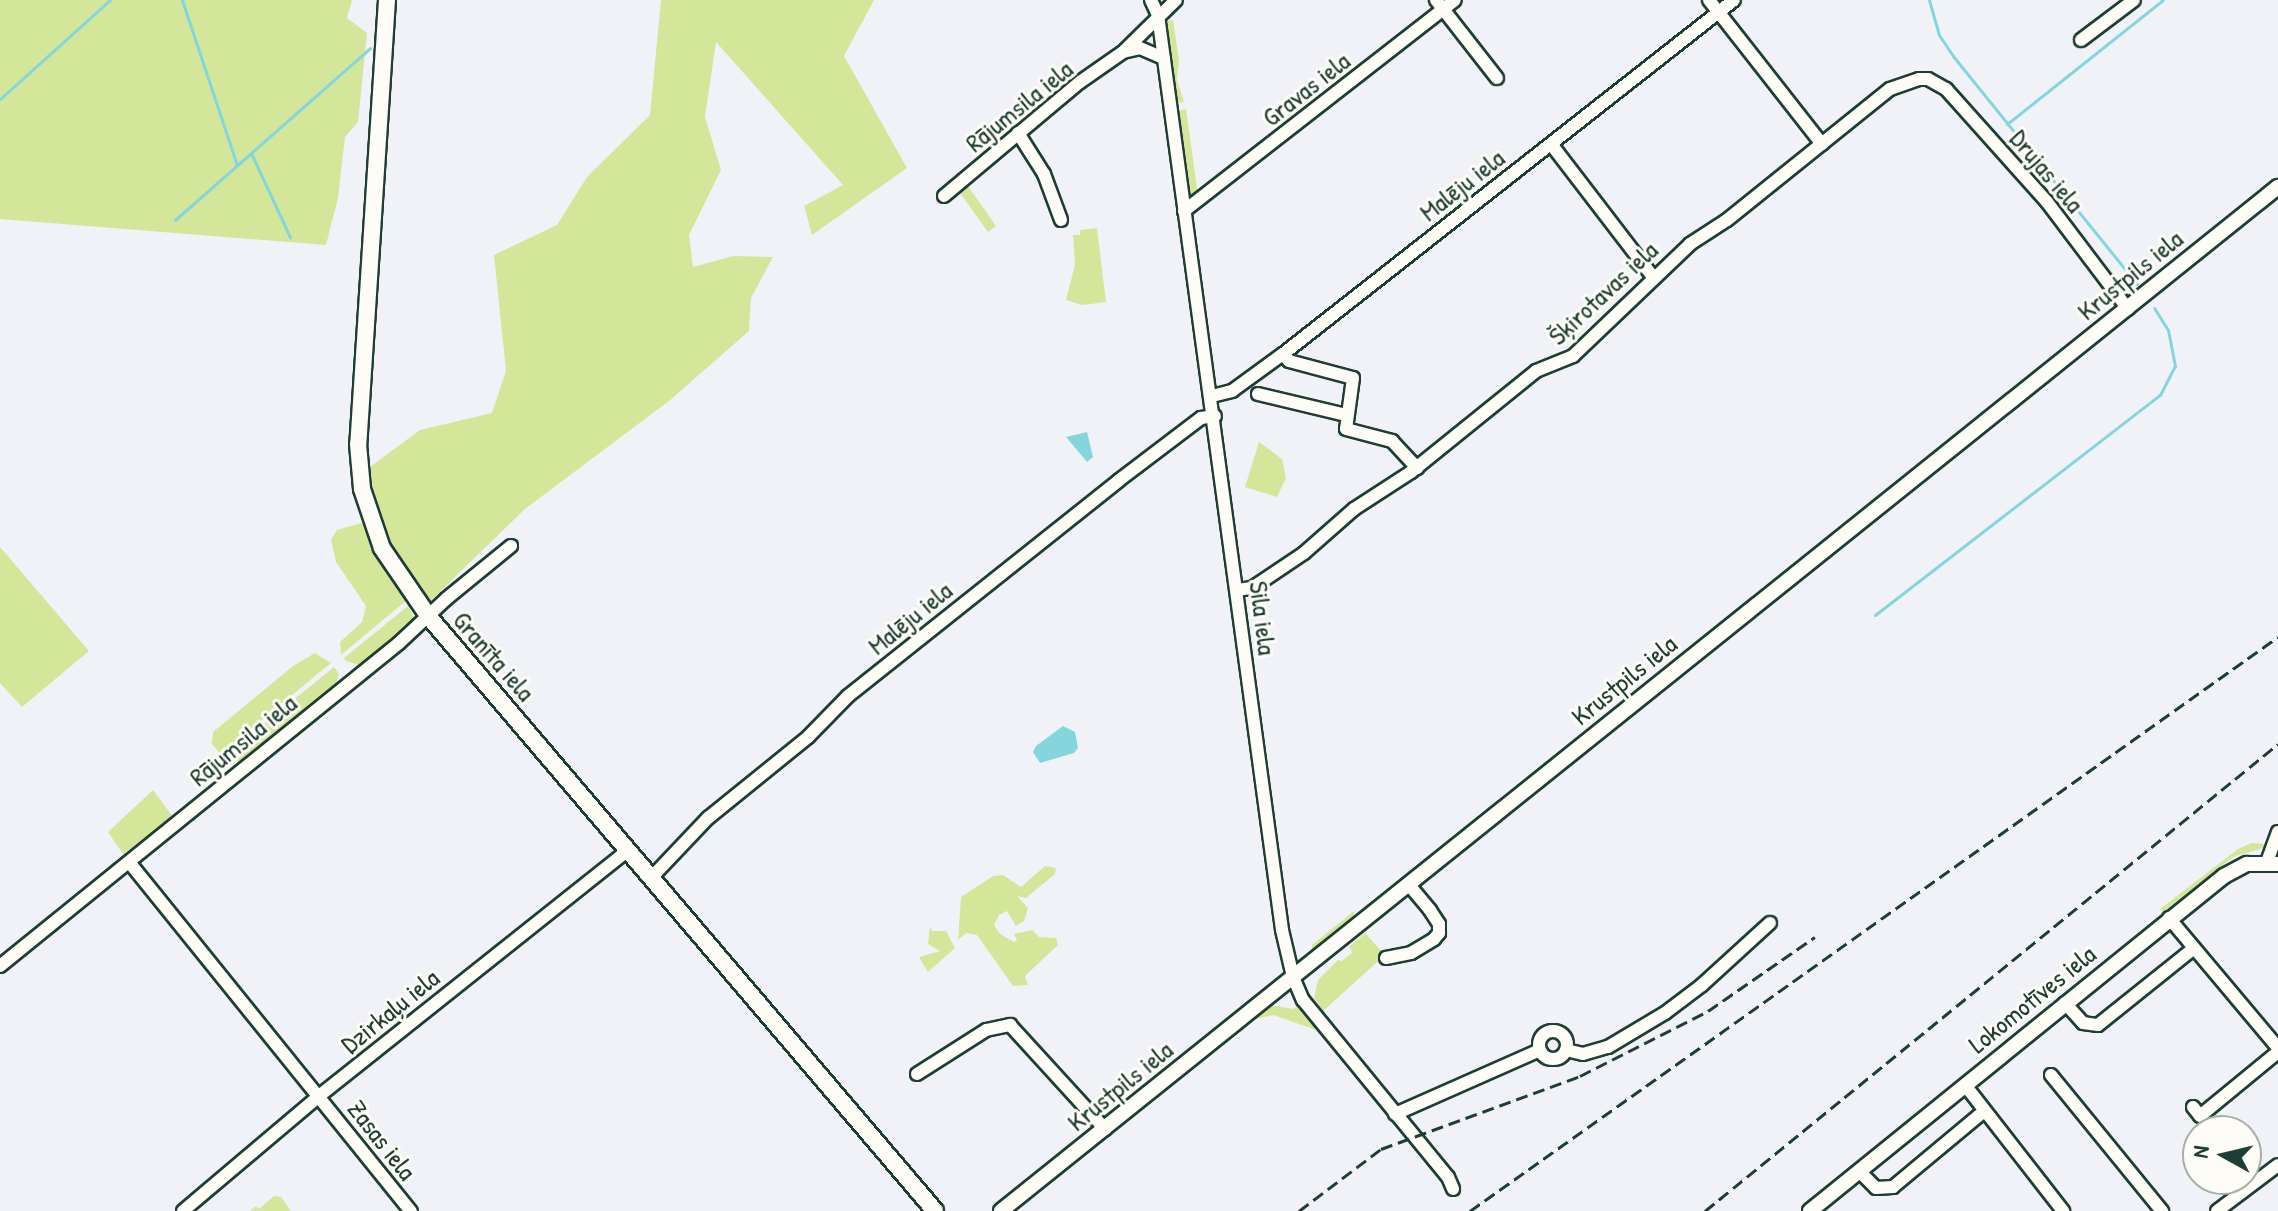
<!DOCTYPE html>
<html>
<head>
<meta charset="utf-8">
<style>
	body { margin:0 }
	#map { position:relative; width:2278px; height:1211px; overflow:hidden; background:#f1f2f8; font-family:"Patrick Hand",sans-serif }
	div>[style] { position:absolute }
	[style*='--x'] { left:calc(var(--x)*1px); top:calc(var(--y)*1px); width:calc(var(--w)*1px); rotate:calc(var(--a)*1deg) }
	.green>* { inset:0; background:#d4e69a }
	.water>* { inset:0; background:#84d5dc }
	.stream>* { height:3px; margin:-1.5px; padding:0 1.5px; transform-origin:1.5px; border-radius:1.5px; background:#84d5dc }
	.roads { filter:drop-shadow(2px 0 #1f3d34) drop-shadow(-2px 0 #1f3d34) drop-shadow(0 2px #1f3d34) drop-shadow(0 -2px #1f3d34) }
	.minor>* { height:12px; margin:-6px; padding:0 6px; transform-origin:6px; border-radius:6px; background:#fdfcf7 }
	.minor>.ring { margin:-6px; padding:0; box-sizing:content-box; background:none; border:12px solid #fdfcf7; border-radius:50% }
	.tertiary>* { height:14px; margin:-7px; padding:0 7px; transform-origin:7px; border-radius:7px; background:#fdfcf7 }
	.secondary>* { height:16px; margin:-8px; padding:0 8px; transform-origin:8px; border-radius:8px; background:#fdfcf7 }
	.rail>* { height:3px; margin-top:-1.5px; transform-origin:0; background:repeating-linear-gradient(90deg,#1f3d34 0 12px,transparent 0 18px) }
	span { translate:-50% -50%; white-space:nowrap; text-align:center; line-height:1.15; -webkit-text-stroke:6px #fdfcf7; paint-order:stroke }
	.street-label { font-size:26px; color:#1f3d34 }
	.north { position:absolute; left:2182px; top:1115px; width:80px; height:80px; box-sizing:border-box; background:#fdfcf7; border:2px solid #a4b0a9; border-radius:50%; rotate:278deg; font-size:22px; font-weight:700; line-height:32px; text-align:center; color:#1f3d34 }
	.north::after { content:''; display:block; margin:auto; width:28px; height:36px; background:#1f3d34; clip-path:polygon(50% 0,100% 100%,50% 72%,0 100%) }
</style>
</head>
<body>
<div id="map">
	<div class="green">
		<i style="clip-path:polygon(0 0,352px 0,347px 18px,367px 33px,358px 122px,345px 137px,338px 198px,326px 245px,0 219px)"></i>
		<i style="clip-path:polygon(661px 0,874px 0,844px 56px,907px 168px,812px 235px,804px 206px,843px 185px,716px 42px,705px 117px,721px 170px,689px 235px,693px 267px,733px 256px,773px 257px,751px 298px,749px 331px,669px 401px,525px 509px,426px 605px,392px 546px,366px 470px,420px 430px,492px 413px,506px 371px,494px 255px,557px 225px,587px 177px,650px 115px)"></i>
		<i style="clip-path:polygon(1173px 20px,1179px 61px,1177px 80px,1184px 102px,1175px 103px,1164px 22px)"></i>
		<i style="clip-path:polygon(1186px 109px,1198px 196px,1190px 201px,1176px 111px)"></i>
		<i style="clip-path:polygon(968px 186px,996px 226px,988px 232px,960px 193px)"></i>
		<i style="clip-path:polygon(1097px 228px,1106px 302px,1082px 305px,1066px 300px,1075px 265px,1073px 235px,1080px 235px,1080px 230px)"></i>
		<i style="clip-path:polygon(1259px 442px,1282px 459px,1286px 478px,1277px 497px,1245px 487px)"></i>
		<i style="clip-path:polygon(365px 522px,381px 559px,407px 600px,341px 655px,340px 642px,362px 622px,366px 606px,336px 562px,331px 540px,337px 530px)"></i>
		<i style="clip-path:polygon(0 547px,89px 651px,22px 707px,0 683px)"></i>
		<i style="clip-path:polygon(408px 606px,414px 618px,411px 626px,365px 663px,360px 665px,346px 661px,344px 658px)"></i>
		<i style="clip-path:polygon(315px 653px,331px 663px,220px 754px,212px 744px,213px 732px,293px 666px)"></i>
		<i style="clip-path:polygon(334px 667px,339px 674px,334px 689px,243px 761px,225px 761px,222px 758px)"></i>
		<i style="clip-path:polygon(153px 790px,173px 817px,123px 854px,108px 832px)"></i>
		<i style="clip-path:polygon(2251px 843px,2264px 844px,2263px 848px,2233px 857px,2163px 912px,2160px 909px,2238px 849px)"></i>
		<i style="clip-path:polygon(1045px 866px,1056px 868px,1055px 874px,1026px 898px,1017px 896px,1028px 908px,1024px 921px,1016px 926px,1007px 911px,999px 915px,994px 925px,1000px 934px,1014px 942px,1017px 940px,1014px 934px,1032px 930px,1039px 937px,1056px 938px,1058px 945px,1025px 976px,1028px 985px,1013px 986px,977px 935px,966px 933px,958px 940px,961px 897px,993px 876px,1003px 875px,1021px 887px)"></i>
		<i style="clip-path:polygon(1354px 911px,1354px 919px,1312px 950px,1312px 945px)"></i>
		<i style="clip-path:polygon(930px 926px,932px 931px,946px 931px,955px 948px,928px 972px,919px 957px,940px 951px,928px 944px)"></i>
		<i style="clip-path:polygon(1365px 933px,1385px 955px,1323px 1011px,1314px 998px,1318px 980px,1338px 960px,1342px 961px,1353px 952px,1349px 947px)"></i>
		<i style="clip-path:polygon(1270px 1005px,1293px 1009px,1299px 1006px,1322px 1032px,1273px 1015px,1252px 1020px)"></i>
		<i style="clip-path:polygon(274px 1196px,281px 1197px,291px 1211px,250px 1211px,256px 1206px,259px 1209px)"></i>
	</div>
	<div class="water">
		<i style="clip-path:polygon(1087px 432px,1093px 457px,1087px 462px,1066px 437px)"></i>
		<i style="clip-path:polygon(1063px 726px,1075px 732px,1078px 748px,1074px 753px,1040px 763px,1033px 752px,1036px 746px)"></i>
	</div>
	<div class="stream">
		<i style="--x:182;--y:0;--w:174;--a:71.6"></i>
		<i style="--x:1929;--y:0;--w:36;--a:74"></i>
		<i style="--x:1939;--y:35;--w:25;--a:56"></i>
		<i style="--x:1953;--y:56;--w:293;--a:51.1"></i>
		<i style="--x:0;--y:99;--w:148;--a:-42"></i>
		<i style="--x:2007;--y:124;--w:199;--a:-38.5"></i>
		<i style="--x:251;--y:153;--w:93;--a:65.1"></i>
		<i style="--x:175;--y:220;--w:260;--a:-41.4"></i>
		<i style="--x:1875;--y:615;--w:360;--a:-37.7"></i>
		<i style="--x:2160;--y:395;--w:33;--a:-63"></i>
		<i style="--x:2175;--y:366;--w:37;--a:-101"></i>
		<i style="--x:2168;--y:330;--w:26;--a:-122"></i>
	</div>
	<div class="roads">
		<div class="minor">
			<i style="--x:1151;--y:0;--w:17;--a:65"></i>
			<i style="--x:1158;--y:15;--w:923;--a:82.28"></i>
			<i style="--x:1282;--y:930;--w:48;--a:76.8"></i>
			<i style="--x:1293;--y:977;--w:25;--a:67"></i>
			<i style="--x:1303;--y:1000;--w:229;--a:50.7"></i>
			<i style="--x:1448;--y:1177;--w:13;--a:67"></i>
			<i style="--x:1436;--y:0;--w:99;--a:52"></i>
			<i style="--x:1709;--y:0;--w:183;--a:51.9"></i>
			<i style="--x:2081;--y:40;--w:66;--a:-37"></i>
			<i style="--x:1125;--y:50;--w:71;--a:-44.4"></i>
			<i style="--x:1018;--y:133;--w:49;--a:57.6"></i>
			<i style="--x:1044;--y:174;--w:49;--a:69.7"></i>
			<i style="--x:1551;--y:144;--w:169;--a:52.5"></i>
			<i style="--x:944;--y:196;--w:177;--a:-40"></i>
			<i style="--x:1080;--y:82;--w:52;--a:-34.9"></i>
			<i style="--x:1123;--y:52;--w:17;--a:-13"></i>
			<i style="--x:1140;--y:48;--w:26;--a:23"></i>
			<i style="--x:1184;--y:211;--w:343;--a:-37.9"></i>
			<i style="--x:1283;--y:354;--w:9;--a:49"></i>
			<i style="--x:1289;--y:361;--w:66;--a:14.9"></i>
			<i style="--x:1353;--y:378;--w:51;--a:97.8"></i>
			<i style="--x:1346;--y:429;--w:48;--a:14.6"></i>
			<i style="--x:1392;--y:441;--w:37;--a:47"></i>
			<i style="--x:1258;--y:394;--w:90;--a:13.4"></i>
			<i style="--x:1212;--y:396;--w:21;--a:-14"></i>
			<i style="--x:1232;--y:391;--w:63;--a:-36"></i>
			<i style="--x:1283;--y:354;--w:573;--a:-38.13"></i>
			<i style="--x:1237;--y:590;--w:15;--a:-8"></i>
			<i style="--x:1252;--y:588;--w:63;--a:-33.9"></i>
			<i style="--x:1304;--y:553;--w:67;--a:-41.3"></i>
			<i style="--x:1354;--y:509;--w:68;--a:-33"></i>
			<i style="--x:1411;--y:472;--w:161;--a:-38.9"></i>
			<i style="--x:1536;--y:371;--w:40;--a:-22"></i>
			<i style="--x:1573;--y:356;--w:162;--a:-43.7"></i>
			<i style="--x:1690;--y:244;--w:44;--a:-33"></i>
			<i style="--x:1727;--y:220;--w:209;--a:-38.8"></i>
			<i style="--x:1890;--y:89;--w:31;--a:-19"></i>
			<i style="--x:1919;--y:79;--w:9;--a:0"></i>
			<i style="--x:1928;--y:79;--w:21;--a:29"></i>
			<i style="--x:1946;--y:89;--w:152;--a:48.2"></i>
			<i style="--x:2047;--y:202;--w:134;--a:52.9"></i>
			<i style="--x:129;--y:862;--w:449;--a:51.1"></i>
			<i style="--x:2267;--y:862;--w:32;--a:-70"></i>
			<i style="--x:651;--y:878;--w:83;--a:-46.5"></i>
			<i style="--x:708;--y:818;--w:129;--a:-39"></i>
			<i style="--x:808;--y:737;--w:57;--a:-45.7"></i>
			<i style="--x:848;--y:696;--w:345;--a:-38.5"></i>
			<i style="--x:1118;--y:481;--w:104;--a:-37.2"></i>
			<i style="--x:1201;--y:418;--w:14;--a:-8"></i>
			<i style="--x:2169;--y:918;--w:170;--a:50"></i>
			<i style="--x:1386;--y:958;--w:25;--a:-11"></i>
			<i style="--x:1411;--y:953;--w:27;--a:-31"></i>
			<i style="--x:1434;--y:939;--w:8;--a:-50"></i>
			<i style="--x:1439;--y:933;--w:9;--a:-90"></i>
			<i style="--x:1439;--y:924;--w:17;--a:-123"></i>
			<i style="--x:1430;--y:910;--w:33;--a:-130"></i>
			<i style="--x:0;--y:966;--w:513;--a:-38.99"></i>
			<i style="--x:399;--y:643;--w:64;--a:-43.1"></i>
			<i style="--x:446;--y:599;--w:84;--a:-39.2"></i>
			<i style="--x:2065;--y:1003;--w:27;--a:48"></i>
			<i style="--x:2083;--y:1023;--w:15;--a:8"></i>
			<i style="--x:2098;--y:1025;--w:123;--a:-38.7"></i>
			<i class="ring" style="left:1539px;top:1031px;width:16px;height:16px"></i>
			<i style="--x:1566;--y:1050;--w:17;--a:13"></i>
			<i style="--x:1583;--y:1054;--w:26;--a:-16"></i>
			<i style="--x:1608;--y:1047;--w:66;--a:-30.8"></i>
			<i style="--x:1665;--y:1013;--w:46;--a:-37.1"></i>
			<i style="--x:1702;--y:985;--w:92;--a:-42.4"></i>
			<i style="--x:917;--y:1074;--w:82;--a:-32.5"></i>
			<i style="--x:986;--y:1030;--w:25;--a:-12"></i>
			<i style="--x:1010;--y:1025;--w:141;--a:47.6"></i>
			<i style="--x:2051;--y:1075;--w:176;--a:50.8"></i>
			<i style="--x:1965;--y:1085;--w:160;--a:52.1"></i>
			<i style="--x:2193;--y:1107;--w:11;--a:52"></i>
			<i style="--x:2200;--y:1116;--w:101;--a:-39.4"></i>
			<i style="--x:1395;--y:1114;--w:158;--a:-23.8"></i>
			<i style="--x:1859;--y:1171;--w:24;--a:45"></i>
			<i style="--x:1876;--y:1188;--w:17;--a:-3"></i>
			<i style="--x:1893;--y:1187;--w:117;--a:-39.8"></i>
			<i style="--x:183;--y:1211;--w:178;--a:-40.2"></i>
			<i style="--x:319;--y:1096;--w:395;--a:-38.5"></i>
			<i style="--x:2217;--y:1211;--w:76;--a:-37"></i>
		</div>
		<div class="tertiary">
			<i style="--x:1001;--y:1211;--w:1637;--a:-38.73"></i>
			<i style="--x:1810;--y:1211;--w:533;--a:-38.98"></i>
			<i style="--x:2224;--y:876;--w:26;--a:-28"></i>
			<i style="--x:2247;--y:864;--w:31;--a:0"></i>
		</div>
		<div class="secondary">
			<i style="--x:387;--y:0;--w:445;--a:93.7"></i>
			<i style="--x:358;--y:444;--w:45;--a:84.9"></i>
			<i style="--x:362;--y:489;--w:62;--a:71.3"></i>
			<i style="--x:382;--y:548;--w:83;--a:55.7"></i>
			<i style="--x:429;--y:617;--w:780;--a:49.57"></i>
		</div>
	</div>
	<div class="rail">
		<i style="--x:1299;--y:1211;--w:103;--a:-37.1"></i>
		<i style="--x:1381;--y:1149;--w:212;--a:-20.1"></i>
		<i style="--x:1580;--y:1076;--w:144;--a:-26.9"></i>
		<i style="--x:1708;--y:1011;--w:130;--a:-34.7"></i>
		<i style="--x:1470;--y:1211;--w:991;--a:-35.39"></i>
		<i style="--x:1705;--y:1211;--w:739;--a:-39.18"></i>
	</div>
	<div class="street-label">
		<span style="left:1306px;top:89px;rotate:-38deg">Gravas iela</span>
		<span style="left:1019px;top:106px;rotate:-39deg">Rājumsila iela</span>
		<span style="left:2047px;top:171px;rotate:50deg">Drujas iela</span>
		<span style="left:1462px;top:185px;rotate:-38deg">Malēju iela</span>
		<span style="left:2130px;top:275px;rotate:-39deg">Krustpils iela</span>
		<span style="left:1603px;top:293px;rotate:-43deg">Šķirotavas iela</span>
		<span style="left:910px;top:618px;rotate:-39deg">Malēju iela</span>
		<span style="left:1263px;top:618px;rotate:83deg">Sila iela</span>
		<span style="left:494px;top:656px;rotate:49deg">Granīta iela</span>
		<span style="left:1624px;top:680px;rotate:-39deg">Krustpils iela</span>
		<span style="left:243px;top:740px;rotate:-39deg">Rājumsila iela</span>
		<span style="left:2032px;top:999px;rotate:-39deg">Lokomotīves iela</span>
		<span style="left:390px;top:1011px;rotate:-39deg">Dzirkaļu iela</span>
		<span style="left:1120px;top:1086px;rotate:-39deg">Krustpils iela</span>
		<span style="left:382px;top:1140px;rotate:52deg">Zasas iela</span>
	</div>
	<div class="north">N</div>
</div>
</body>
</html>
